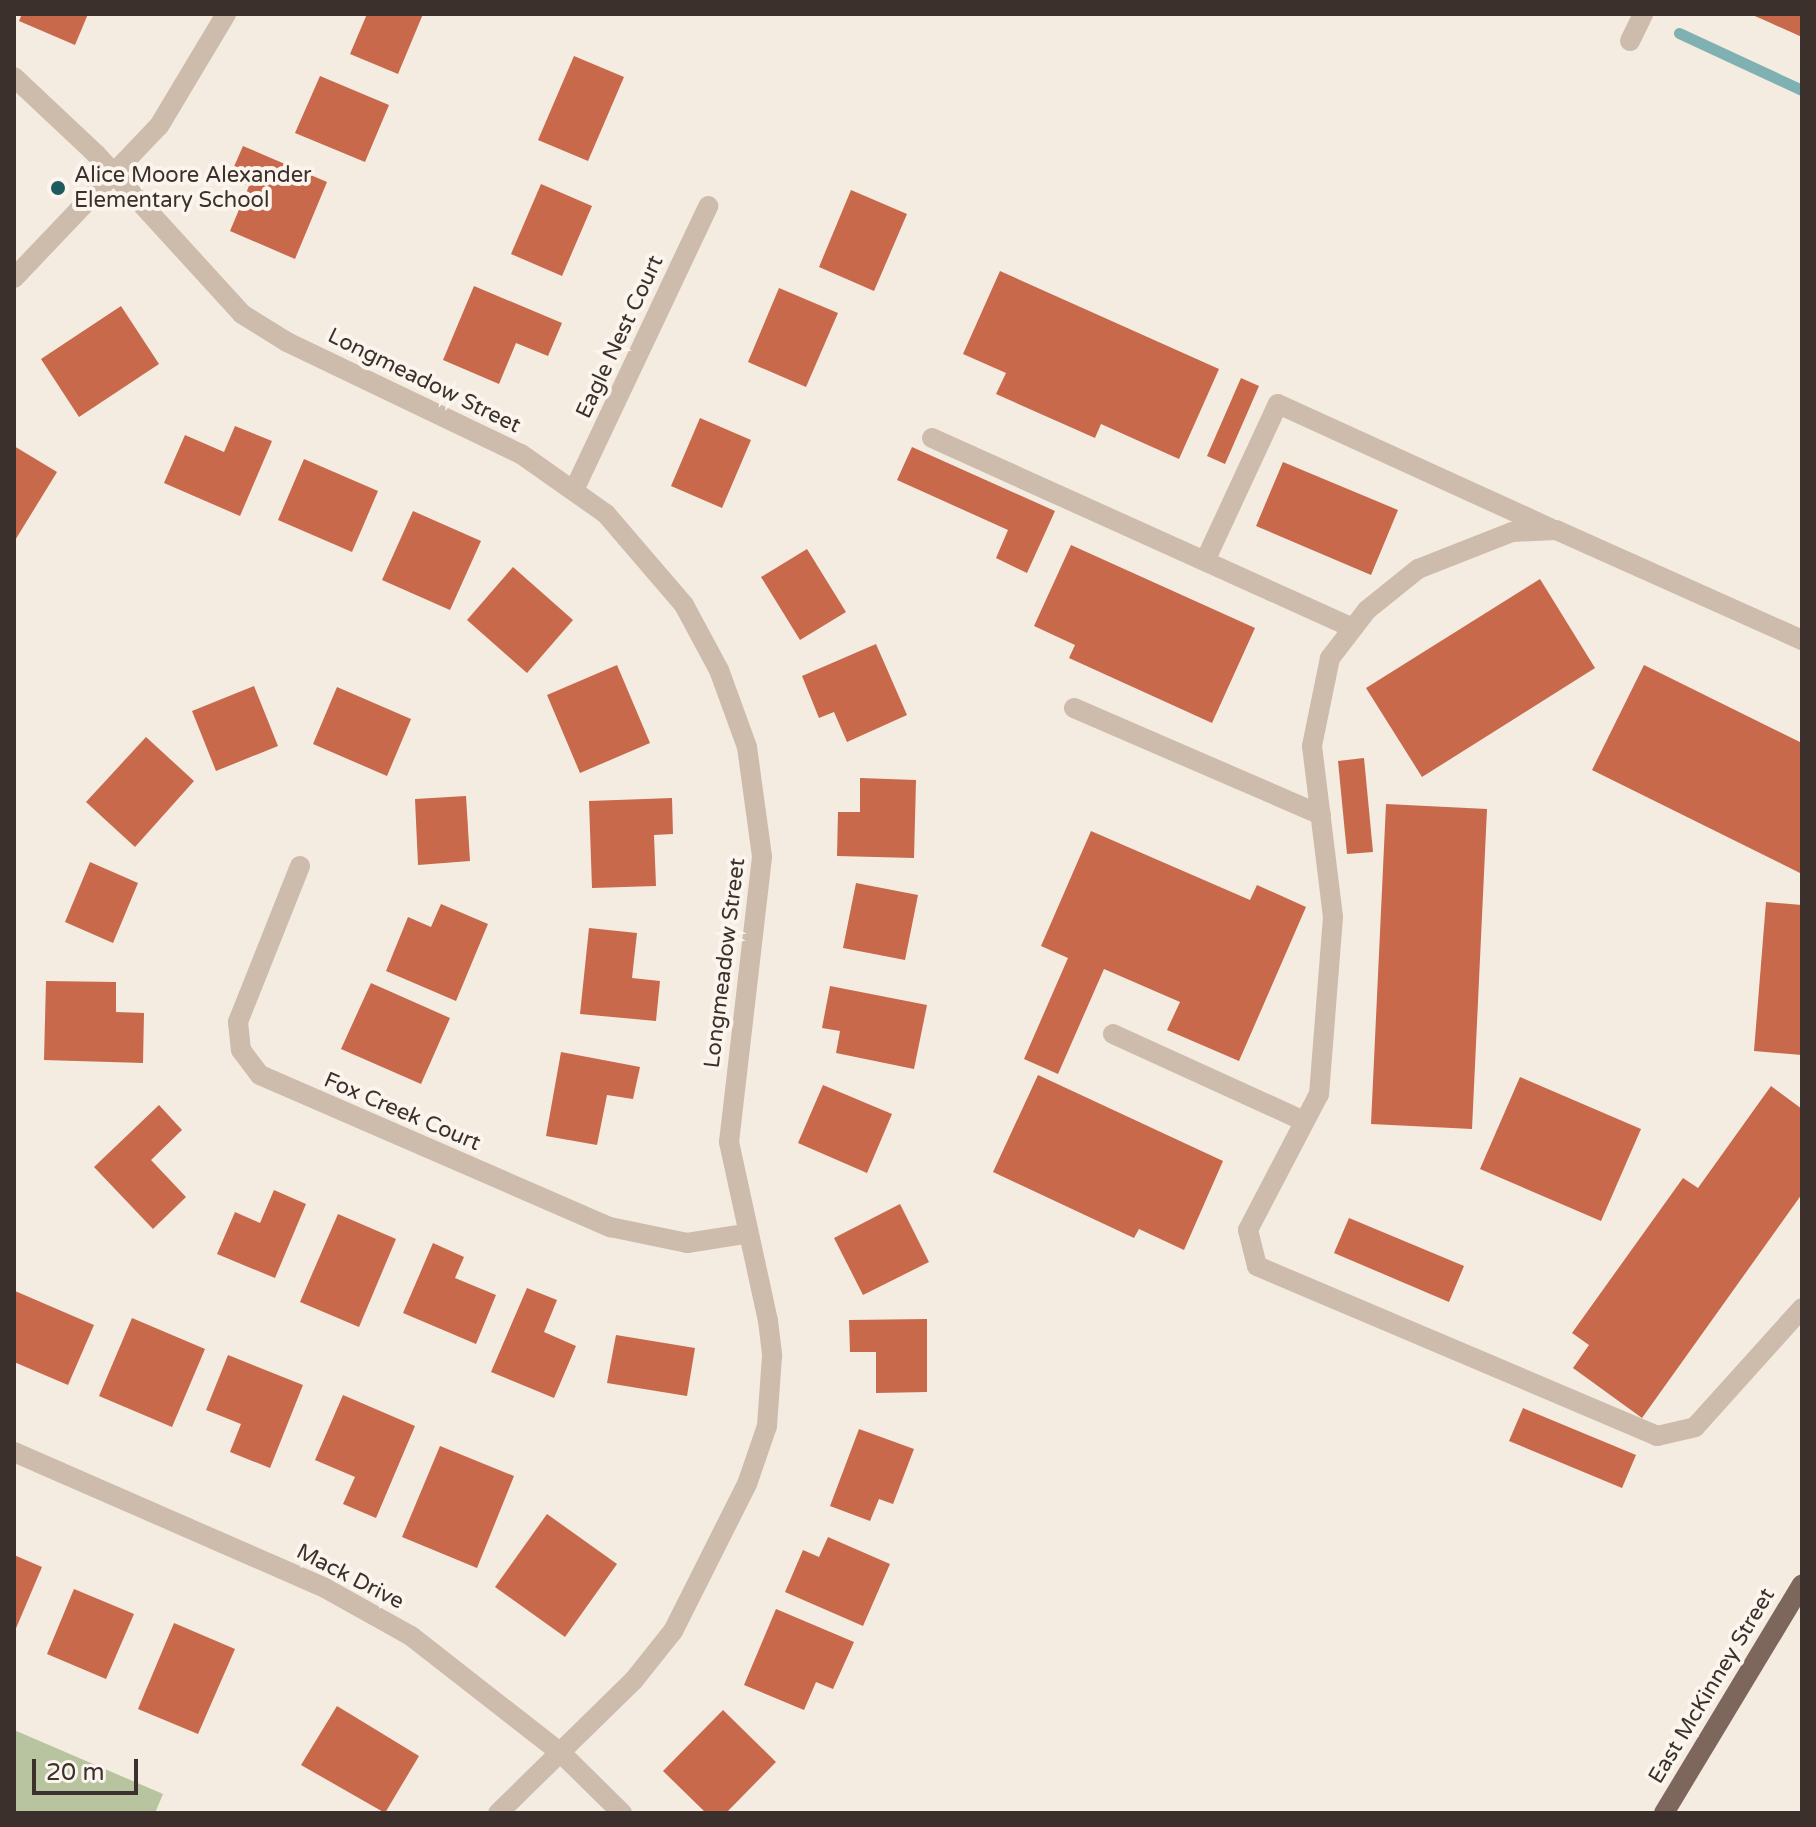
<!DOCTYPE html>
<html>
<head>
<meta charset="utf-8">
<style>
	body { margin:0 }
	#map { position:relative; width:1816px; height:1827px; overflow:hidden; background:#f4ebe1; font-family:"Varela Round",sans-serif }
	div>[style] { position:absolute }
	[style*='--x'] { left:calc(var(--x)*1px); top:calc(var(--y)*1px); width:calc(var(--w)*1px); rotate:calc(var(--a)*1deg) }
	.green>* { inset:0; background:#b8c4a0 }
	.stream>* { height:11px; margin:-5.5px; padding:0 5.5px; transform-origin:5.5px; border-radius:5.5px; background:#7fb0b2 }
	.building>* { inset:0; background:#c8694b }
	.minor>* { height:20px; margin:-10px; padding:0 10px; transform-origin:10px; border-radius:10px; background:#cdbbac }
	.major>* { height:20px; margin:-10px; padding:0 10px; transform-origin:10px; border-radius:10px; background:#7d675c }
	.dots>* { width:22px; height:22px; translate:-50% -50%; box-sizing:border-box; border:4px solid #fbf5ee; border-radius:50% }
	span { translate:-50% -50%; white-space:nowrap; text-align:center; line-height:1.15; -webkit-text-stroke:8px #fbf5ee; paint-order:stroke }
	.poi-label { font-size:22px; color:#3b302b }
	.left { translate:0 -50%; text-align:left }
	.street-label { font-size:22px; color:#3b302b }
	.frame { position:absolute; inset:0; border:16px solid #3b302b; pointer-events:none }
	.scale { position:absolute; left:32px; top:1759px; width:106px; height:36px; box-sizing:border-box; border:4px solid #3b302b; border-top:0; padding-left:10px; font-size:24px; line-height:28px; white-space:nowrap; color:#3b302b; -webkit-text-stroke:6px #fbf5ee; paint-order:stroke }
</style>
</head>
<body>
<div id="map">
	<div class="green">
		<i style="clip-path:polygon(14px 1730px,163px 1794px,155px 1813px,14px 1813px)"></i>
	</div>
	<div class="stream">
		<i style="--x:1679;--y:33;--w:136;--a:24.9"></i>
	</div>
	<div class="building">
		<i style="clip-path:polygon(22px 14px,88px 14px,75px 45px,19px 21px)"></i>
		<i style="clip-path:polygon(367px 14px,423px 14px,398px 74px,350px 54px)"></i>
		<i style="clip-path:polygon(1750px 14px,1802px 14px,1802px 37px,1764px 20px)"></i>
		<i style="clip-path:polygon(574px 56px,624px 77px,588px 161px,538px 140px)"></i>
		<i style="clip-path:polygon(320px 76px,389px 105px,365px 162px,295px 133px)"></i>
		<i style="clip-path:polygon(243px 146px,327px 182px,295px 259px,230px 231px,249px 186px,229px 178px)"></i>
		<i style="clip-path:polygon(541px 184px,592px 206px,562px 276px,511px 254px)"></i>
		<i style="clip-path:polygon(851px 190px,907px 214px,874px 291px,819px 267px)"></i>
		<i style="clip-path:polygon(1000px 271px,1219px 369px,1179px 459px,1101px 424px,1095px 438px,996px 394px,1006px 373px,963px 354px)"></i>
		<i style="clip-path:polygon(474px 286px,562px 323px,548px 356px,516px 343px,499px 384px,443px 360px)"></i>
		<i style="clip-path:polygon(779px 288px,838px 313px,806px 387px,748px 362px)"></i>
		<i style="clip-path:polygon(121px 306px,159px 364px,79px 417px,41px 359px)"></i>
		<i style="clip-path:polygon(1241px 378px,1259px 386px,1225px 464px,1207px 456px)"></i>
		<i style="clip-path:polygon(700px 418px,751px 440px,722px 508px,671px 486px)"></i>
		<i style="clip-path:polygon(235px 426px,272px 441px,240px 516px,164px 483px,185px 435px,224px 452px)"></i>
		<i style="clip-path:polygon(14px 446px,57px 472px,14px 542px)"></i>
		<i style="clip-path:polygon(912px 447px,1055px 511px,1027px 573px,996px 558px,1008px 530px,897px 480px)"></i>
		<i style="clip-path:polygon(304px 459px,378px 491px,352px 552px,278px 520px)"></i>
		<i style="clip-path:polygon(1283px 462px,1398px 510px,1371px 575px,1256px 526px)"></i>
		<i style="clip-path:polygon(413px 511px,481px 541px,450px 610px,382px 580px)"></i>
		<i style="clip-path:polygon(1071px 545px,1255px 628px,1212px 723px,1069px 658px,1075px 645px,1034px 626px)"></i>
		<i style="clip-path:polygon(807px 549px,846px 612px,800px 640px,761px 577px)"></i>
		<i style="clip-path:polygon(513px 567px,573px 620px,527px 673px,467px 620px)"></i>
		<i style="clip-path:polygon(1540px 579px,1595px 668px,1422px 777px,1366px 688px)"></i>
		<i style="clip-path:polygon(876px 644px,907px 715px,847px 742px,834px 712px,819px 718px,802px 676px)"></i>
		<i style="clip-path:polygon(617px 665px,650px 743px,580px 773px,547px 695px)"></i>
		<i style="clip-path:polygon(1644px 665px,1802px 743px,1802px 874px,1592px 770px)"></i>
		<i style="clip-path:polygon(254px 686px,278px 746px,216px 771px,192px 711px)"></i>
		<i style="clip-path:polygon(337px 687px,411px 719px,387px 776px,313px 744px)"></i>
		<i style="clip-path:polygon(146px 737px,194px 781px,135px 847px,86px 802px)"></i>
		<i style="clip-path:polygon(1364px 758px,1373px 852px,1347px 854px,1338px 761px)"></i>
		<i style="clip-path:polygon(860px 778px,916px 780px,914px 858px,837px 856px,838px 812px,860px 812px)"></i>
		<i style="clip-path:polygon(466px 796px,470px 861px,418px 865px,415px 799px)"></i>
		<i style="clip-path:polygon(672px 798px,673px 834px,654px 835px,656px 886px,592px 888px,589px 801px)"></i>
		<i style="clip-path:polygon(1386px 804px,1487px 809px,1472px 1129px,1371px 1124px)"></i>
		<i style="clip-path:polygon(1091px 831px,1250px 900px,1257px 885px,1306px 907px,1239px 1061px,1167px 1030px,1180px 1002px,1104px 969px,1058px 1074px,1024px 1059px,1068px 958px,1041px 946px)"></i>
		<i style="clip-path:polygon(90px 862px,138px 883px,113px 943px,65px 922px)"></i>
		<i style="clip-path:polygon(856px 883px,918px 895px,905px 960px,843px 948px)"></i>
		<i style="clip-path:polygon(1766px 902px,1802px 905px,1802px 1055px,1754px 1051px)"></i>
		<i style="clip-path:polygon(441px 904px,488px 924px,456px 1001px,386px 971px,408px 917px,431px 927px)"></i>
		<i style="clip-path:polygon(589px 928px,637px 933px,632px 978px,660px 981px,656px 1021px,580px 1014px)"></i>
		<i style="clip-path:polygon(46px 981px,116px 982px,116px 1012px,144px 1013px,143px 1063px,44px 1060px)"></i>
		<i style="clip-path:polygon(371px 983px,450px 1018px,421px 1084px,341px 1049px)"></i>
		<i style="clip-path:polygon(830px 986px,927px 1005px,914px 1069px,836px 1053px,840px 1031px,822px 1028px)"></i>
		<i style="clip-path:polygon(561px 1052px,640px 1067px,633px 1099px,607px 1095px,597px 1145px,546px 1136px)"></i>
		<i style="clip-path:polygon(1038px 1075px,1223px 1161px,1184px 1250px,1139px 1229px,1134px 1238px,993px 1172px)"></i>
		<i style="clip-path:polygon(1520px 1077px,1641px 1129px,1601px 1221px,1480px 1169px)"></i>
		<i style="clip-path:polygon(823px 1085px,892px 1114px,867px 1173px,798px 1143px)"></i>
		<i style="clip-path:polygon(1771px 1086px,1802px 1109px,1802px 1194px,1642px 1418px,1573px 1368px,1589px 1345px,1572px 1333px,1683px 1178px,1698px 1188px)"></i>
		<i style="clip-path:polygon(159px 1105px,182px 1130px,151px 1160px,186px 1197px,153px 1229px,94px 1167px)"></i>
		<i style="clip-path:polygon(274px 1190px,306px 1204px,275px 1278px,217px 1254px,235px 1212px,260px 1223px)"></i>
		<i style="clip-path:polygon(900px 1204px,929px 1262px,863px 1295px,834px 1238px)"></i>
		<i style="clip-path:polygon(338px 1214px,396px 1239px,359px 1327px,300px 1302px)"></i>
		<i style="clip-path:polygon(1349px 1218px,1464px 1266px,1449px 1302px,1334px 1253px)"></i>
		<i style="clip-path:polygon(433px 1243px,464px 1257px,455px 1278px,496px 1295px,476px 1344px,403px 1313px)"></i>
		<i style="clip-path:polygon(527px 1288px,557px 1300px,544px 1332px,576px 1346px,554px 1398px,491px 1372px)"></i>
		<i style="clip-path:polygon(15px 1291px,94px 1325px,68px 1385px,14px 1362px)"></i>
		<i style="clip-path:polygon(132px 1318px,205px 1349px,172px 1427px,99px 1396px)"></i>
		<i style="clip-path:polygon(927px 1319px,927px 1392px,876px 1393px,876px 1352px,850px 1352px,849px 1320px)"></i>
		<i style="clip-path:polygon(616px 1335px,695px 1348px,687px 1396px,607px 1383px)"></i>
		<i style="clip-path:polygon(228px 1355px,303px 1385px,270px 1468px,230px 1452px,241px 1424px,206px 1410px)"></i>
		<i style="clip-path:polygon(343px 1395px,415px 1426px,376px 1518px,343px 1504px,355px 1477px,315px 1460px)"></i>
		<i style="clip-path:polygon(1523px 1408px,1636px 1455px,1622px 1488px,1509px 1441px)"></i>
		<i style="clip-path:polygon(859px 1429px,914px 1449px,893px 1504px,879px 1499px,870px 1521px,830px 1506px)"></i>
		<i style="clip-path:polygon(440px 1446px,514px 1476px,477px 1568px,402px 1537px)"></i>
		<i style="clip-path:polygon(547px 1514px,617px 1564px,565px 1637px,495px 1587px)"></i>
		<i style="clip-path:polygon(828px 1537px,890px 1564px,863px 1626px,785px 1592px,803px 1550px,819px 1557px)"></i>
		<i style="clip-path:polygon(14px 1555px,42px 1567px,14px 1633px)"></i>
		<i style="clip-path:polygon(74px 1589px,134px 1614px,106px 1679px,47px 1654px)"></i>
		<i style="clip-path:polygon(776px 1609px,854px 1642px,833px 1689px,816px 1682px,804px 1710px,744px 1685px)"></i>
		<i style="clip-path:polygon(174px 1623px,235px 1649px,198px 1734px,138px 1709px)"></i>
		<i style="clip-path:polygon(337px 1706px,419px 1756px,385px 1813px,301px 1765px)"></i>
		<i style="clip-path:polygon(723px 1710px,776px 1762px,726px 1813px,706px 1813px,663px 1771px)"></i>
	</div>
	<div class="minor">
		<i style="--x:1630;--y:41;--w:30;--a:-64"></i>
		<i style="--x:14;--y:77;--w:112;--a:43.2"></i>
		<i style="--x:96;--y:154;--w:217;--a:47.6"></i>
		<i style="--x:242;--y:314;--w:53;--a:31.9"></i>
		<i style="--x:287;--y:342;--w:259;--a:25.6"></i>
		<i style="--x:521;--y:454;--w:104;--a:35.2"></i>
		<i style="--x:606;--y:514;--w:120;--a:49.4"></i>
		<i style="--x:684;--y:605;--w:74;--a:61.7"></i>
		<i style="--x:719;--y:670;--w:82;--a:70"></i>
		<i style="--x:747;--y:747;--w:111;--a:82.2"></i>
		<i style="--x:762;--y:857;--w:287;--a:96.6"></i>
		<i style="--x:729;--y:1142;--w:183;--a:77.7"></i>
		<i style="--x:768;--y:1321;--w:35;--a:83"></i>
		<i style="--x:772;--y:1356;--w:70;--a:94.1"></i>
		<i style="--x:767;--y:1426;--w:61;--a:109"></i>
		<i style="--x:747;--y:1484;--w:165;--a:116.7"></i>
		<i style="--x:673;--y:1631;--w:63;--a:128.5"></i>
		<i style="--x:634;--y:1680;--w:190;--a:135.6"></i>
		<i style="--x:14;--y:278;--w:210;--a:-46.4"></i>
		<i style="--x:159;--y:126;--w:131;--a:-59.1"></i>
		<i style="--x:932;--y:438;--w:462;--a:24.3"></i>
		<i style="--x:575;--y:488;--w:312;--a:-64.7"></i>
		<i style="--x:1205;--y:561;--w:173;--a:-65.1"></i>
		<i style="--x:1278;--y:404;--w:299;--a:24.5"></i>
		<i style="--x:1802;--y:640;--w:269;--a:-155.9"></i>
		<i style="--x:1556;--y:530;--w:44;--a:177.4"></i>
		<i style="--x:1512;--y:532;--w:101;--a:158.5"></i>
		<i style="--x:1418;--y:569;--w:65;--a:141.2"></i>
		<i style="--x:1367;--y:610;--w:61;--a:127.6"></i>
		<i style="--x:1330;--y:658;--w:90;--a:101.6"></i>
		<i style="--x:1312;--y:746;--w:172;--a:83"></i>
		<i style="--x:1333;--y:917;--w:178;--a:94.5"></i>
		<i style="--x:1319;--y:1094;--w:153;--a:117.6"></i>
		<i style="--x:1248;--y:1230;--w:37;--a:76"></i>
		<i style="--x:1257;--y:1266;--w:435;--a:23"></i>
		<i style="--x:1657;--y:1436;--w:39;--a:-13"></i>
		<i style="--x:1695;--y:1427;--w:160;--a:-48"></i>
		<i style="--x:1074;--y:708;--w:269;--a:23.4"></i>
		<i style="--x:300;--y:866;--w:168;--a:111.7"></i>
		<i style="--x:238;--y:1022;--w:28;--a:84"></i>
		<i style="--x:241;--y:1050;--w:31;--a:53"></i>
		<i style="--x:260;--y:1075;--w:382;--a:23.5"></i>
		<i style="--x:610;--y:1227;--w:79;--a:11.7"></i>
		<i style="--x:687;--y:1243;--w:59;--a:-8.8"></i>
		<i style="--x:1113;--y:1034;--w:210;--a:24.5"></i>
		<i style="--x:14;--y:1452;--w:339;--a:23.6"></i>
		<i style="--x:325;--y:1588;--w:98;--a:29.2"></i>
		<i style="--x:411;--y:1636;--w:190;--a:38"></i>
		<i style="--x:561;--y:1753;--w:86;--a:44.5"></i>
	</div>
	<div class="major">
		<i style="--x:1664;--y:1813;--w:267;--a:-58.9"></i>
	</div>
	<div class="dots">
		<i style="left:58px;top:188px;background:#1f5a5e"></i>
	</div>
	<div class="poi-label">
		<span class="left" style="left:74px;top:188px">Alice Moore Alexander<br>Elementary School</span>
	</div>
	<div class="street-label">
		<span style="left:620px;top:337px;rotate:-65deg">Eagle Nest Court</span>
		<span style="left:424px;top:381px;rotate:26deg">Longmeadow Street</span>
		<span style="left:725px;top:963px;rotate:-83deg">Longmeadow Street</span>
		<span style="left:402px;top:1112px;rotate:23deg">Fox Creek Court</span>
		<span style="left:350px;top:1577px;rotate:27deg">Mack Drive</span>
		<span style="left:1712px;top:1686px;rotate:-59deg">East McKinney Street</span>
	</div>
	<div class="frame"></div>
	<div class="scale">20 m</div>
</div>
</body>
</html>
